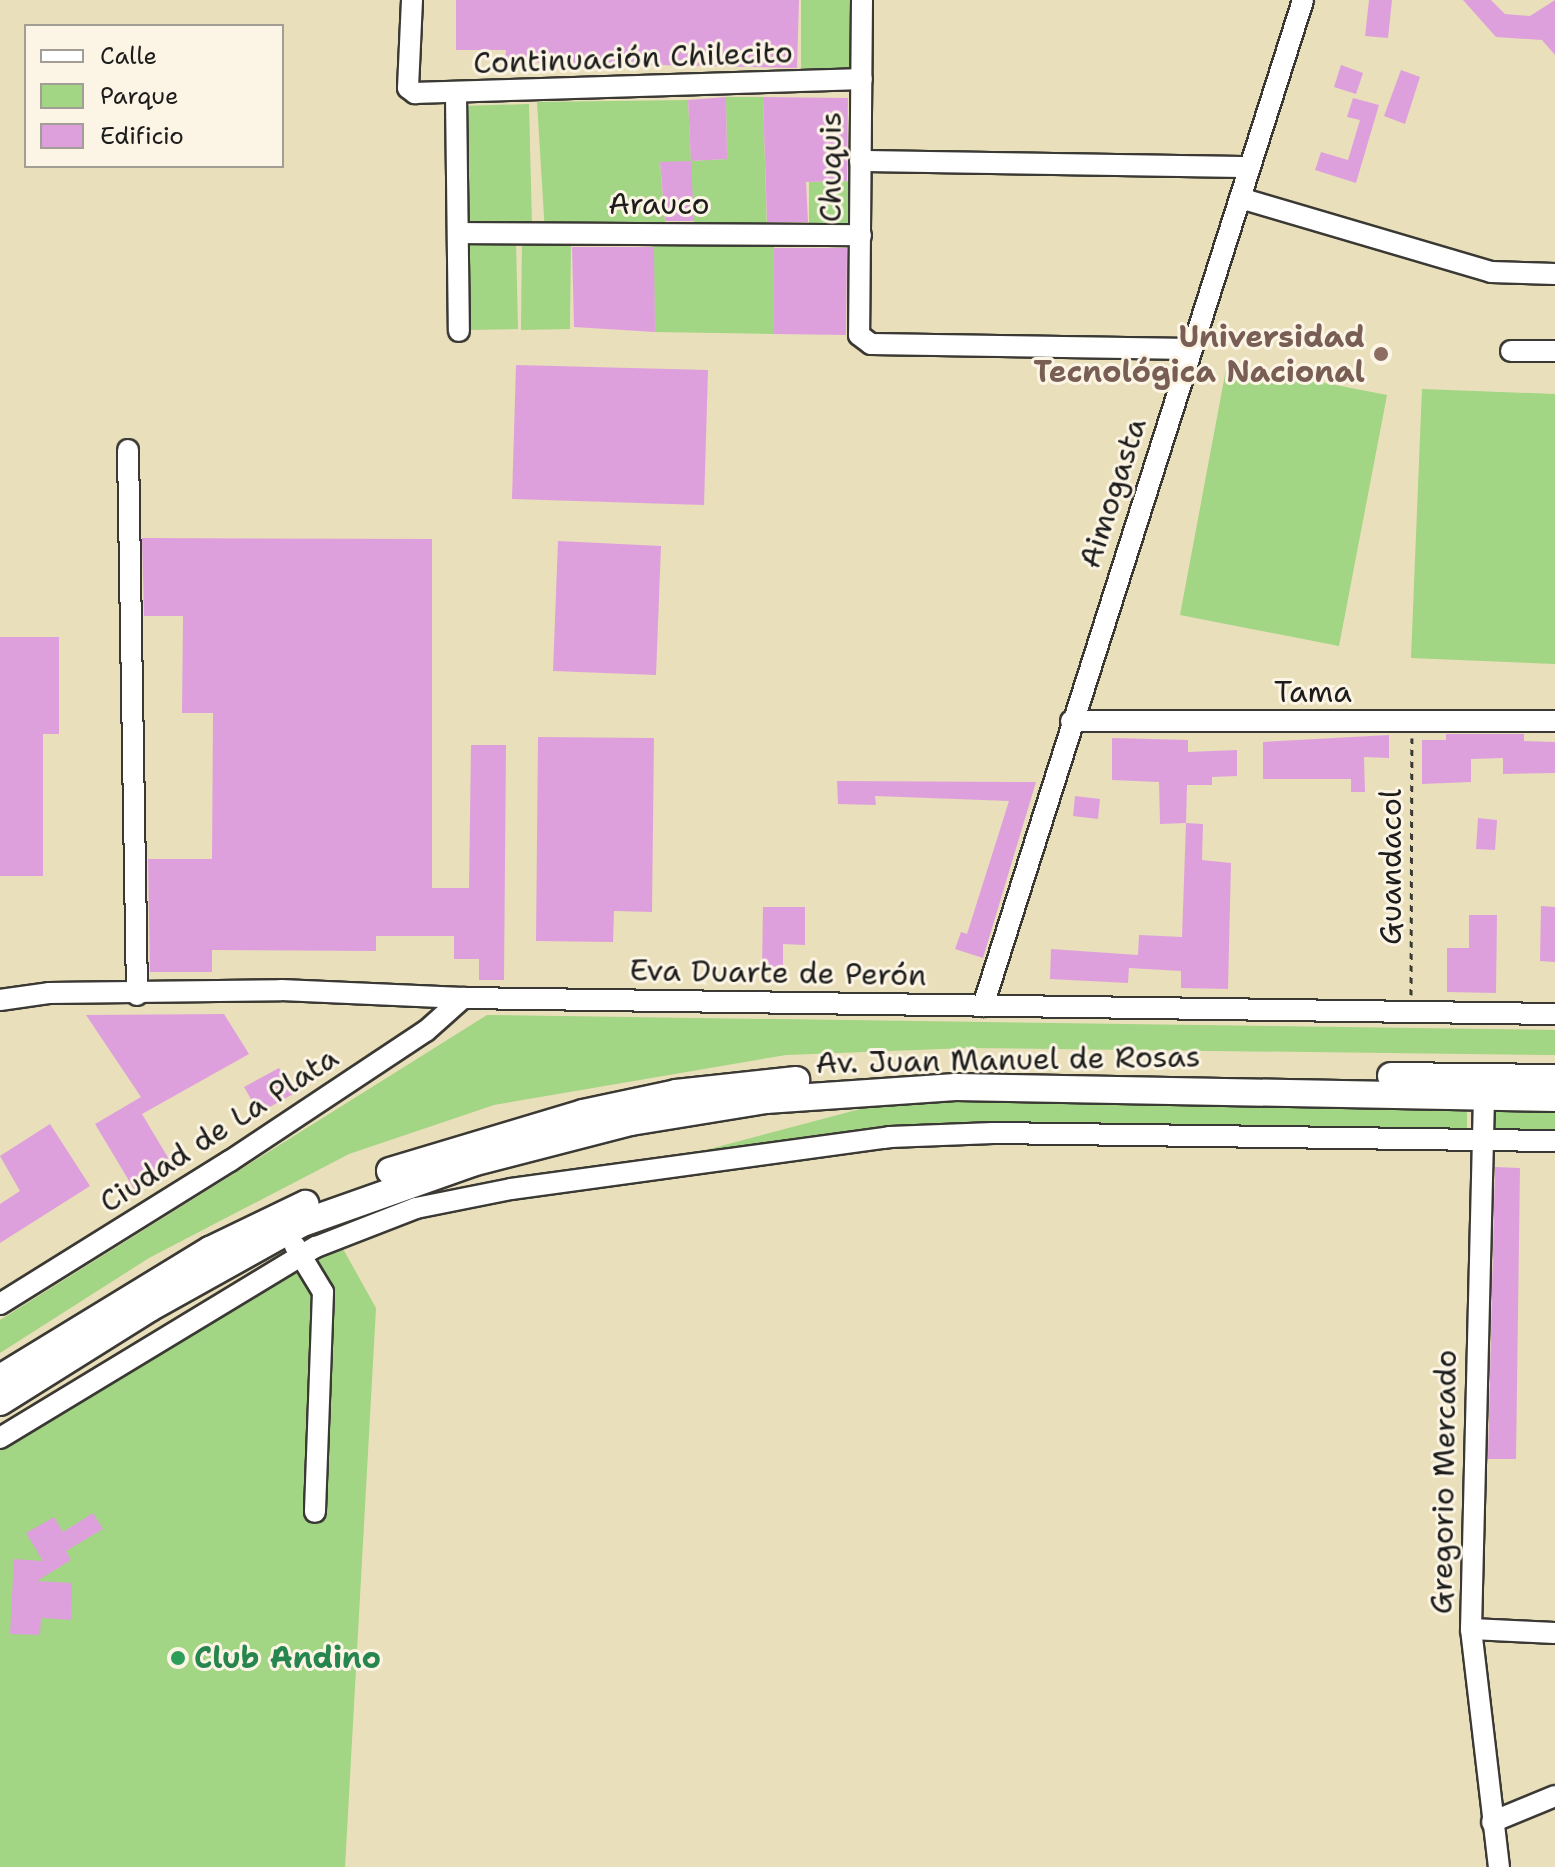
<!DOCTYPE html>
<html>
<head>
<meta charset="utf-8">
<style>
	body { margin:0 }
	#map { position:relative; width:1555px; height:1867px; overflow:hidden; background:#e9dfba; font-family:"Shantell Sans",sans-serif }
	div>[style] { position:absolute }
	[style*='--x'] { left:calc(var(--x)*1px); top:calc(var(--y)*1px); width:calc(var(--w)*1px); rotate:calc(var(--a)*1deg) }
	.green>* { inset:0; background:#a2d584 }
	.building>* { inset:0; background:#dea0dd }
	.path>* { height:3px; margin-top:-1.5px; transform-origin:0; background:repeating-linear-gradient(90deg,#3b3934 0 6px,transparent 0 12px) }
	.roads { filter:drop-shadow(2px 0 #3b3934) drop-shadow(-2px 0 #3b3934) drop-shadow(0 2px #3b3934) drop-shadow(0 -2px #3b3934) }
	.minor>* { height:20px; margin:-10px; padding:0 10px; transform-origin:10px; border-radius:10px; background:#fff }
	.major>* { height:26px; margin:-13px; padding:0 13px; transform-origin:13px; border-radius:13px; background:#fff }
	.dots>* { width:22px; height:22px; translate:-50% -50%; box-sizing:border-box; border:4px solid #fcf5e5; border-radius:50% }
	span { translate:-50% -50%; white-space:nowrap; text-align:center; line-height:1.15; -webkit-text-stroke:6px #fcf5e5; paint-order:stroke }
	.street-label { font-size:30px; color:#1c1c1c }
	.education-label { font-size:30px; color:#785e54; font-weight:700 }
	.right { translate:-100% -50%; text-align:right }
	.leisure-label { font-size:30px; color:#27864d; font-weight:700 }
	.left { translate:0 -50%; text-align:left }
	.legend { position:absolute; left:24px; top:24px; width:260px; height:144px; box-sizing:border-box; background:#fcf5e5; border:2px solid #a29e95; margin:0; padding:10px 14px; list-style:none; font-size:24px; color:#1c1c1c }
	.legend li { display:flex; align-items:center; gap:16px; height:40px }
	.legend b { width:40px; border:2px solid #a29e95 }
</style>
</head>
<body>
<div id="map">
	<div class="green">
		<i style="clip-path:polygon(801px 0,860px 0,860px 74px,801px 75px)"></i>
		<i style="clip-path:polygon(726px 97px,763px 97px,767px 233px,695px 234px,690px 161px,660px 163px,666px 234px,774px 235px,774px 334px,655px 332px,653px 234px,545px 233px,537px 102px,688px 100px,691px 161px,727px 159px)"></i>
		<i style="clip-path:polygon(529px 104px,532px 226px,466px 228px,462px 106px)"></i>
		<i style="clip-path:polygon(859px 181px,861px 235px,809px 234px,809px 182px)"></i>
		<i style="clip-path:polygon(522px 239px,571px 241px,570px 329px,521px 330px)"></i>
		<i style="clip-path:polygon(516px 241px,518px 329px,469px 330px,467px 242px)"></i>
		<i style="clip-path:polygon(1227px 364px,1387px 395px,1339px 646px,1180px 615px)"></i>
		<i style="clip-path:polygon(1422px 389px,1555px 394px,1555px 664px,1411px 658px)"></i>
		<i style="clip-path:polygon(487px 1015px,1555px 1030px,1555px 1055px,967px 1048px,786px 1055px,494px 1105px,349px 1154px,149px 1258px,0 1353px,0 1320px)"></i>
		<i style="clip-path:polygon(898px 1099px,1467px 1104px,1467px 1131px,876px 1129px,702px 1151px)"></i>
		<i style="clip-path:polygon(1491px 1105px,1555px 1107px,1555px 1134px,1491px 1133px)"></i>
		<i style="clip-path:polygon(342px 1247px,376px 1308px,345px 1867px,0 1867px,0 1449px,290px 1270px)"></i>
	</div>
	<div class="building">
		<i style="clip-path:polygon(456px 0,799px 0,797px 68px,505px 62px,506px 50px,456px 50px)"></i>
		<i style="clip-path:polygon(1369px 0,1392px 0,1388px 38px,1365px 36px)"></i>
		<i style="clip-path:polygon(1463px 0,1491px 0,1505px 14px,1530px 16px,1555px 0,1555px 55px,1542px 40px,1496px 37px)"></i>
		<i style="clip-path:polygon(1341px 65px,1363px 73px,1356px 94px,1334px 87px)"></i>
		<i style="clip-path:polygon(1401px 70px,1420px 77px,1405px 124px,1384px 116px)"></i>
		<i style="clip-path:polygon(726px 97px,727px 159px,691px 161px,688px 100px)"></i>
		<i style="clip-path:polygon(763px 97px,848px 98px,847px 181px,806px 182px,808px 222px,767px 222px)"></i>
		<i style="clip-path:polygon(1353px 98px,1379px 105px,1356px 183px,1315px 170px,1321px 152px,1348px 160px,1360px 120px,1347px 117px)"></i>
		<i style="clip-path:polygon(691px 161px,694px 221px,665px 221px,660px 162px)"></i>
		<i style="clip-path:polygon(572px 247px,654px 247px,655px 332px,574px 327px)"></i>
		<i style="clip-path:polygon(774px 248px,847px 248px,846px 335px,774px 334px)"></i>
		<i style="clip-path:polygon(516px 365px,708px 370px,704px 505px,512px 499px)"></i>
		<i style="clip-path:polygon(142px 538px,432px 539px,432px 888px,469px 888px,471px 745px,506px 745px,504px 980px,479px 980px,479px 959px,454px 959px,454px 936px,376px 936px,376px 951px,212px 950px,212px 972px,150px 972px,148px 859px,212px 859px,213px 713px,182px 713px,183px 616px,144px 616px)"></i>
		<i style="clip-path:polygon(558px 541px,661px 546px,656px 675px,553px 671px)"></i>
		<i style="clip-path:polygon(0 637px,59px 637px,59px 734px,43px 734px,43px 876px,0 876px)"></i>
		<i style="clip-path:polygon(1446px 734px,1524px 734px,1524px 741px,1555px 742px,1555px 773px,1503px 774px,1503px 758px,1471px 759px,1471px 782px,1422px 784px,1422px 740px,1446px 740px)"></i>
		<i style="clip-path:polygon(1389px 735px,1389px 758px,1364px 757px,1365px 792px,1351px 792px,1351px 779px,1263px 779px,1263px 742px)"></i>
		<i style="clip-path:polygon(538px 737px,654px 738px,652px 912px,614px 911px,613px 942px,536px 941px)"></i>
		<i style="clip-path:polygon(1112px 738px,1188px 740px,1188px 752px,1237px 750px,1237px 776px,1212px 777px,1212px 785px,1187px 785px,1186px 823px,1160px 824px,1159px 782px,1112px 780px)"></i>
		<i style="clip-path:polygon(837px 781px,1036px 782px,983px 958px,955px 949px,961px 932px,967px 934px,1009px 801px,875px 796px,876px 805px,838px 804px)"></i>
		<i style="clip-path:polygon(1075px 796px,1100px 799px,1098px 819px,1073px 816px)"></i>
		<i style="clip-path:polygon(1478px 818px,1497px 820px,1495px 850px,1476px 849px)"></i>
		<i style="clip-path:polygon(1186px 823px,1203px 824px,1202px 860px,1231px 863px,1228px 989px,1181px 988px,1181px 971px,1129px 968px,1128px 983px,1050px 979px,1051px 949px,1138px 955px,1139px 935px,1182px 937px)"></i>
		<i style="clip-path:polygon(1541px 906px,1555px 907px,1555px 962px,1540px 961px)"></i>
		<i style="clip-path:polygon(763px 907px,805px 907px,805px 945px,783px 944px,783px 967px,762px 967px)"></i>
		<i style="clip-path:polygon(1469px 915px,1497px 915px,1496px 993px,1447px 992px,1447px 948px,1469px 948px)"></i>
		<i style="clip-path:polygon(224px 1014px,249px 1054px,142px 1114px,173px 1166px,134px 1189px,95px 1124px,141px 1097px,86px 1015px)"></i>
		<i style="clip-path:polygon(279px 1068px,295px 1093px,259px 1113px,244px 1087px)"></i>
		<i style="clip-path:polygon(50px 1124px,90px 1186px,0 1243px,0 1204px,20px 1191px,0 1156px)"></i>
		<i style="clip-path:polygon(1495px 1167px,1520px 1168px,1516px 1459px,1488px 1459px)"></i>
		<i style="clip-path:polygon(93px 1513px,103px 1529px,66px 1551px,71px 1560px,37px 1581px,72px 1583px,71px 1620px,41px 1618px,40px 1635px,10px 1634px,14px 1559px,43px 1561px,26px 1533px,54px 1517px,63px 1532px)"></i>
	</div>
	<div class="path">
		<i style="--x:1411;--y:995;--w:257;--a:-89.8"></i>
	</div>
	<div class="roads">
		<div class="minor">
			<i style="--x:412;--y:0;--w:88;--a:92.6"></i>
			<i style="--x:408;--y:88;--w:9;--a:36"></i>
			<i style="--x:415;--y:93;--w:447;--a:-1.8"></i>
			<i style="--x:862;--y:0;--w:335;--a:90.5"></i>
			<i style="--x:859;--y:335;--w:15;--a:37"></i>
			<i style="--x:871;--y:344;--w:320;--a:0.9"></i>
			<i style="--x:456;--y:95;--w:236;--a:89.3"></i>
			<i style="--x:860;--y:161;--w:388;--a:0.9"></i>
			<i style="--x:1240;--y:198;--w:262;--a:16.4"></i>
			<i style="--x:1491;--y:272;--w:64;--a:1.8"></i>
			<i style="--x:458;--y:233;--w:403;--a:0.3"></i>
			<i style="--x:1511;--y:351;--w:44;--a:0"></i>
			<i style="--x:128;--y:450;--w:545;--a:89.05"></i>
			<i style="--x:1071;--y:721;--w:484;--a:0"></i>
			<i style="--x:0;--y:1000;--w:49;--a:-8.1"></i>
			<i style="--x:49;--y:993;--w:232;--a:-0.7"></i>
			<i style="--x:281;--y:990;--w:182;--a:2.5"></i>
			<i style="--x:463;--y:998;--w:1092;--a:0.84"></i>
			<i style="--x:983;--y:1006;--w:1056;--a:-72.35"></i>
			<i style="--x:1484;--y:1097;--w:532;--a:91.4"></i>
			<i style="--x:1471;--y:1629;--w:240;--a:83.3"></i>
			<i style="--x:295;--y:1246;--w:54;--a:58.7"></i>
			<i style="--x:323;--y:1292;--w:220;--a:92.1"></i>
			<i style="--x:0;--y:1304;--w:271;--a:-31.9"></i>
			<i style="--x:230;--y:1161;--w:235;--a:-33.6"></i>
			<i style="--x:426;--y:1031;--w:50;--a:-41.7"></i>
			<i style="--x:0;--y:1438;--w:369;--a:-31.2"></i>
			<i style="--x:316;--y:1247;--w:107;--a:-21.3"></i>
			<i style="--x:416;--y:1208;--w:97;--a:-11.3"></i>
			<i style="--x:511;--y:1189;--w:383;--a:-7.8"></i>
			<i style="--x:890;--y:1137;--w:103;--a:-2.2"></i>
			<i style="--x:993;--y:1133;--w:562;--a:0.82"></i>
			<i style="--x:1471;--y:1629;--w:84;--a:2.7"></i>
			<i style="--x:1492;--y:1822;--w:68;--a:-22.4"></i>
		</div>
		<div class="major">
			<i style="--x:1391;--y:1076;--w:164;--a:0.7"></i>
			<i style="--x:390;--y:1171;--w:202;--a:-16.7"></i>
			<i style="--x:583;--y:1113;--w:95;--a:-12.1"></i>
			<i style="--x:676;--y:1093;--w:121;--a:-6.2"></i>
			<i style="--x:0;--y:1378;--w:246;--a:-31.4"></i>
			<i style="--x:210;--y:1250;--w:106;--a:-25.8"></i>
			<i style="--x:0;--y:1402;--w:177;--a:-32.1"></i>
			<i style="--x:150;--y:1308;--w:172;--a:-29.2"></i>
			<i style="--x:300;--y:1224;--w:182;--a:-19.5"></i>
			<i style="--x:472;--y:1163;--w:164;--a:-14.5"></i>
			<i style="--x:631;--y:1122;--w:137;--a:-9.3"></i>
			<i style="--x:766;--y:1100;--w:190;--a:-3.9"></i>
			<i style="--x:956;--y:1087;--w:599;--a:1.05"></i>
		</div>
	</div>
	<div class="dots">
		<i style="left:1381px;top:354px;background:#8d6e63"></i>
		<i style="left:178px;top:1658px;background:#2e9e5b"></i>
	</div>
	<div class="street-label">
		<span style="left:633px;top:58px;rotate:-2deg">Continuación Chilecito</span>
		<span style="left:831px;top:167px;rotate:-90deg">Chuquis</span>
		<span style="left:659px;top:204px">Arauco</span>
		<span style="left:1113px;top:493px;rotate:-72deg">Aimogasta</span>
		<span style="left:1313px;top:692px">Tama</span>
		<span style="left:1391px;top:867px;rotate:-90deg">Guandacol</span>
		<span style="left:778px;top:973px;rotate:1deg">Eva Duarte de Perón</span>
		<span style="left:1008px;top:1060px;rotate:-1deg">Av. Juan Manuel de Rosas</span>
		<span style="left:219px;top:1130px;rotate:-33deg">Ciudad de La Plata</span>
		<span style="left:1444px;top:1482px;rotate:-89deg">Gregorio Mercado</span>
	</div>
	<div class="education-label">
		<span class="right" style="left:1365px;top:354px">Universidad<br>Tecnológica Nacional</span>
	</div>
	<div class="leisure-label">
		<span class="left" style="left:194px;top:1658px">Club Andino</span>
	</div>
	<ul class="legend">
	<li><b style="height:10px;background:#fff"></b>Calle</li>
	<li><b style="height:22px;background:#a2d584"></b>Parque</li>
	<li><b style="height:22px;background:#dea0dd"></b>Edificio</li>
	</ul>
</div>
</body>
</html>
